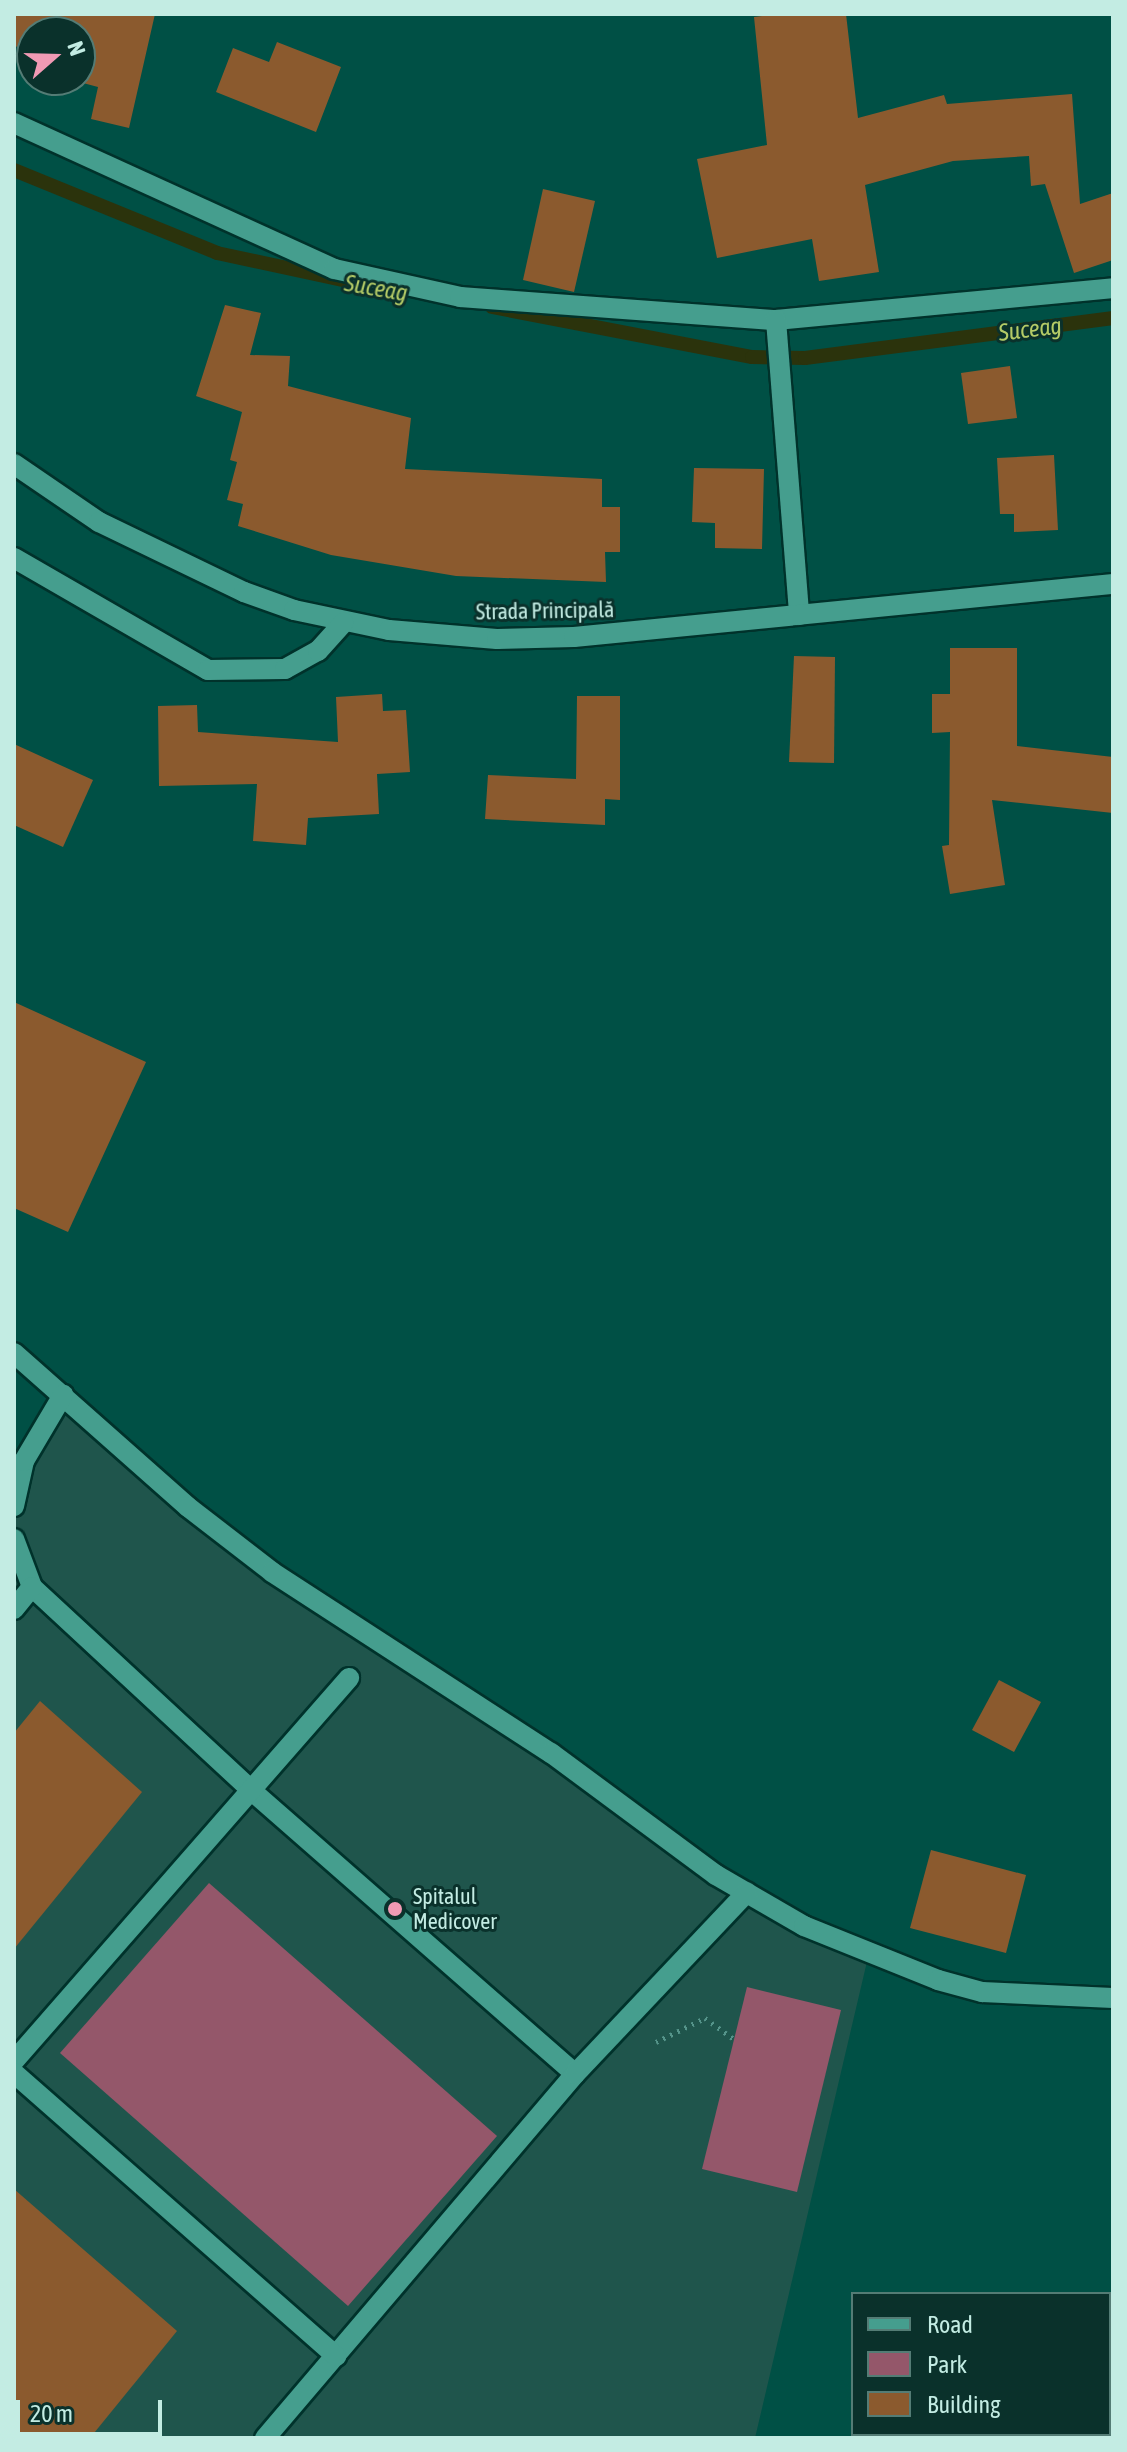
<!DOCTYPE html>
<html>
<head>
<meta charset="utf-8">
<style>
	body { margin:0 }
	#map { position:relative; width:1127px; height:2452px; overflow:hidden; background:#005045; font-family:"Asap Condensed",sans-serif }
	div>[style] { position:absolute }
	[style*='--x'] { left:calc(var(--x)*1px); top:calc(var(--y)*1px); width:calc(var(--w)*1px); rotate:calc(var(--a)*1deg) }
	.built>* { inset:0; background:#1f554c }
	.green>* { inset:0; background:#94576a }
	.stream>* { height:14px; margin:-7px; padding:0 7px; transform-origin:7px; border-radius:7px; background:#2b330c }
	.building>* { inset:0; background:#8b5a2e }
	.path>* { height:5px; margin-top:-2.5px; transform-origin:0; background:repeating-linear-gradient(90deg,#55948a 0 2px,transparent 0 8px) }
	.roads { filter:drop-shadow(2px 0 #00322b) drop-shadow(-2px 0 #00322b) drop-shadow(0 2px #00322b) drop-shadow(0 -2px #00322b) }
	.minor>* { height:20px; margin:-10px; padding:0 10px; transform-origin:10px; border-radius:10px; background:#459e8e }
	.dots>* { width:22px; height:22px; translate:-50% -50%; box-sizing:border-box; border:4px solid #0a312b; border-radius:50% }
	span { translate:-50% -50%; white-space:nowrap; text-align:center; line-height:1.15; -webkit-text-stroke:6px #0a312b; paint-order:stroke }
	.street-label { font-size:22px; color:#c3ece3 }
	.poi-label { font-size:22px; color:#c3ece3 }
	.left { translate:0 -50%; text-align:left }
	.water-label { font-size:24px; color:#b4cb67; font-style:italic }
	.frame { position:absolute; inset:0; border:16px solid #c3ece3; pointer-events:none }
	.legend { position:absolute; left:851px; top:2292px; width:260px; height:144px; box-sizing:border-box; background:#0a312b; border:2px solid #547c75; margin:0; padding:10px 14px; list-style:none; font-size:24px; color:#c3ece3 }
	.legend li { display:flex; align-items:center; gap:16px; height:40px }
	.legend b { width:40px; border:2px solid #547c75 }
	.north { position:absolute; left:16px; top:16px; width:80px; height:80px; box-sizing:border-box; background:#0a312b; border:2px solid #547c75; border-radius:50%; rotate:70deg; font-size:22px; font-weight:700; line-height:32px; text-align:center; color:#c3ece3 }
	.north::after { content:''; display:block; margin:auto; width:28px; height:36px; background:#f09ab4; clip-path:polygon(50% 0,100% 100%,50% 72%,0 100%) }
	.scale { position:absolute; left:16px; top:2400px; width:146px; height:36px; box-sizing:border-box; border:4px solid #c3ece3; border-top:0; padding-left:10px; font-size:24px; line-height:28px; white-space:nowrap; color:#c3ece3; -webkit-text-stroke:6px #0a312b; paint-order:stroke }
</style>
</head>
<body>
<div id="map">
	<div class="built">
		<i style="clip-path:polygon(63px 1395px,188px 1507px,717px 1875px,869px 1953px,755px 2438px,14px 2438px,14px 1457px)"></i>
	</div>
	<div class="green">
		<i style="clip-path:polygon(209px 1883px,497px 2136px,348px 2306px,60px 2053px)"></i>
		<i style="clip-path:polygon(747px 1987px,841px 2010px,797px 2192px,702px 2169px)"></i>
	</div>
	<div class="stream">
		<i style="--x:14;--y:170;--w:219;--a:22.2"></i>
		<i style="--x:217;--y:253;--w:152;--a:12.1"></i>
		<i style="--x:492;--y:307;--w:265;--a:10.9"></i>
		<i style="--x:752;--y:357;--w:53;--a:1.1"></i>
		<i style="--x:805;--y:358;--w:311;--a:-7.4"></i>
	</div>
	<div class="building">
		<i style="clip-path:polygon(14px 14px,155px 14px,129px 128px,91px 119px,98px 87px,83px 83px,87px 65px,80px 63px,80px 32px,32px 32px,32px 51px,14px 46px)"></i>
		<i style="clip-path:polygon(780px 14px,846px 14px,858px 118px,944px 95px,947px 104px,1072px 94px,1080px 204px,1113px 193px,1113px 260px,1074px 273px,1045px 184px,1031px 186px,1029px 156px,953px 161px,865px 185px,879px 272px,819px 281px,812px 239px,717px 258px,697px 159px,767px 145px,754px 17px)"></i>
		<i style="clip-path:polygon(277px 42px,341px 67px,316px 132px,216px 92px,233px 48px,269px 62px)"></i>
		<i style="clip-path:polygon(543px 189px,595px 201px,574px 292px,523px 280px)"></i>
		<i style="clip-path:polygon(225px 305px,261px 313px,250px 355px,290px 356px,288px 386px,411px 418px,405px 469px,602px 479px,602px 507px,620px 507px,620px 552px,605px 552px,606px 582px,456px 576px,331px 555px,238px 526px,243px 504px,227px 500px,237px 462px,230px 460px,242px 412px,196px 396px)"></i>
		<i style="clip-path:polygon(1010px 366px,1017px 418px,968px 424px,961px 373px)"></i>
		<i style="clip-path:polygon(1054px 455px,1058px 530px,1014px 532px,1014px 514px,1000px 514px,997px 458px)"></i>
		<i style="clip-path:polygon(694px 468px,764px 469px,762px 549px,715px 548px,715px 523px,692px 522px)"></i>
		<i style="clip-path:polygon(950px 648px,1017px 648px,1017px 746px,1113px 757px,1113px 813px,992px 800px,1005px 885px,950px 894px,942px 846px,949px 845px,950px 732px,932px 733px,932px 694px,950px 694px)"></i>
		<i style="clip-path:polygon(794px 656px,835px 657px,834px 763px,789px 762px)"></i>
		<i style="clip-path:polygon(382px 694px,383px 711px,406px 710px,410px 772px,377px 774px,379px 814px,308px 818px,306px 845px,253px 841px,257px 784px,159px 786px,158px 706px,197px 705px,198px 732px,338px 742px,336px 697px)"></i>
		<i style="clip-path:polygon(577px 696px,620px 696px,620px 800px,605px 799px,605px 825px,485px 819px,488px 775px,576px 779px)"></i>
		<i style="clip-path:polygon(14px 744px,93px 780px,63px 847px,14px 825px)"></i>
		<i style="clip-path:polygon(14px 1002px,146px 1062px,68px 1232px,14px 1208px)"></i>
		<i style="clip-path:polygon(999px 1680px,1041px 1702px,1014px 1752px,972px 1730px)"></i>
		<i style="clip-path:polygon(40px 1701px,142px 1792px,14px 1949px,14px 1733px)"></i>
		<i style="clip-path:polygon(931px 1850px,1026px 1875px,1006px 1953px,910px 1928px)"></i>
		<i style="clip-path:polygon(14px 2189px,177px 2331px,90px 2438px,14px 2438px)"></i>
	</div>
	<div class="path">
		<i style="--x:656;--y:2042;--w:55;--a:-26.1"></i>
		<i style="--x:705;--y:2018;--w:36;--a:36"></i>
	</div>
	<div class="roads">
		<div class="minor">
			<i style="--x:14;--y:123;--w:352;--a:24.5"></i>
			<i style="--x:334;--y:269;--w:129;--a:12.5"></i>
			<i style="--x:460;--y:297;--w:317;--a:4.2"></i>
			<i style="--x:776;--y:320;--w:339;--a:-5.4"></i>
			<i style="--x:776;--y:320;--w:296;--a:85.5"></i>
			<i style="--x:14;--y:464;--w:103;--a:34.3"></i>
			<i style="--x:99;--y:522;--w:161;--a:25.8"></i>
			<i style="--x:244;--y:592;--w:53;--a:19.8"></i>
			<i style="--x:294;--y:610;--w:97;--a:11.9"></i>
			<i style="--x:389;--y:630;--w:108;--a:4.8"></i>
			<i style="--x:497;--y:639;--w:77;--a:-1.5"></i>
			<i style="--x:574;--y:637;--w:542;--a:-5.62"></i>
			<i style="--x:14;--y:558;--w:224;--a:30"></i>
			<i style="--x:208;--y:670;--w:77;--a:-0.7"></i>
			<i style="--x:285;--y:669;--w:38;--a:-29"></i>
			<i style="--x:318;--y:651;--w:38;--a:-48"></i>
			<i style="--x:14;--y:1353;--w:232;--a:41.5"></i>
			<i style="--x:188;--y:1507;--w:106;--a:37.7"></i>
			<i style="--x:272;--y:1572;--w:333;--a:33"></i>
			<i style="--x:551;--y:1753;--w:205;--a:36.5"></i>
			<i style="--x:716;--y:1875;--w:102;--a:30.1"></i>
			<i style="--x:804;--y:1926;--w:144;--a:21.9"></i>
			<i style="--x:938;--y:1980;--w:46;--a:15.3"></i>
			<i style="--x:982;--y:1992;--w:131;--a:2.6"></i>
			<i style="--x:14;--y:1506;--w:46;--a:-77.5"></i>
			<i style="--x:24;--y:1461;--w:77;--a:-59.4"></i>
			<i style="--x:14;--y:1539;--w:51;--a:69.4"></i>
			<i style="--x:32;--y:1587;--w:300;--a:42.8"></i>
			<i style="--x:252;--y:1791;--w:429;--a:41.2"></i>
			<i style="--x:575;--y:2074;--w:478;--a:130.4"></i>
			<i style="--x:14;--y:1609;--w:28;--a:-51"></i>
			<i style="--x:14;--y:2061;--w:509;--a:-48.82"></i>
			<i style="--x:14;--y:2073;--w:429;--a:41.3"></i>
			<i style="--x:575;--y:2074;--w:250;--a:-46.6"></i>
		</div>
	</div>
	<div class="dots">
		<i style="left:395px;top:1909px;background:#f09ab4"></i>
	</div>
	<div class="street-label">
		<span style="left:545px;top:611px;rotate:-1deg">Strada Principală</span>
	</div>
	<div class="poi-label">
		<span class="left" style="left:413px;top:1909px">Spitalul<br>Medicover</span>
	</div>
	<div class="water-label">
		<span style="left:376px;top:288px;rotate:10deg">Suceag</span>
		<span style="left:1030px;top:329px;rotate:-7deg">Suceag</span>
	</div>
	<div class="frame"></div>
	<ul class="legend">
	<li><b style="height:10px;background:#459e8e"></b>Road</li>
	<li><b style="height:22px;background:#94576a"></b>Park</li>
	<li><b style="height:22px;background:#8b5a2e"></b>Building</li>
	</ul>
	<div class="north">N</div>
	<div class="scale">20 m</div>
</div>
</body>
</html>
